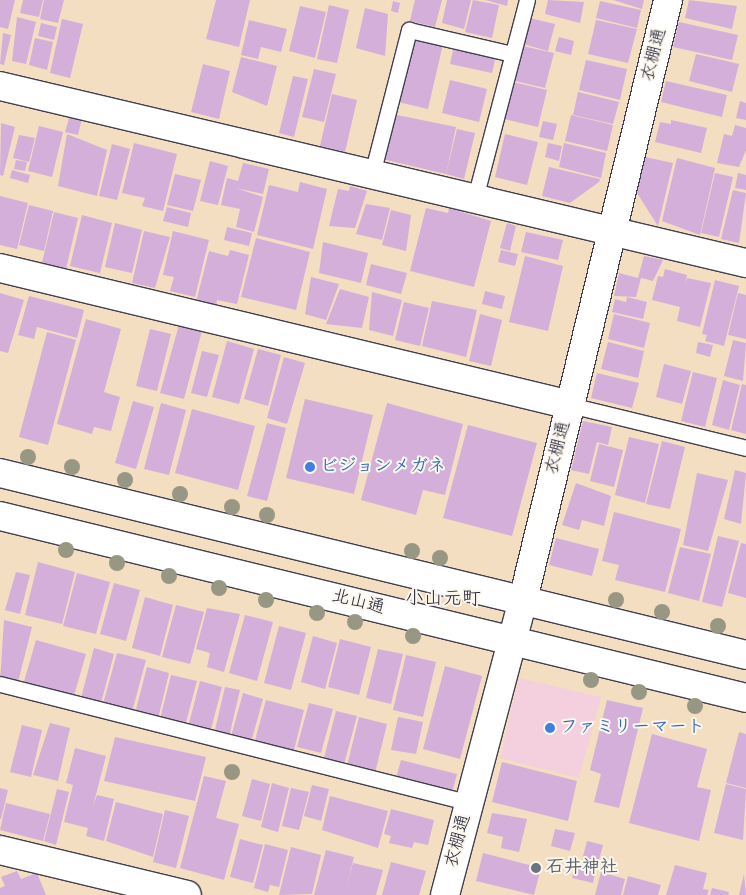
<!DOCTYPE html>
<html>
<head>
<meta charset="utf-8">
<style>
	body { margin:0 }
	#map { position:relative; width:746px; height:895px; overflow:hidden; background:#f4dec2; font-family:"Indie Flower","Klee One",sans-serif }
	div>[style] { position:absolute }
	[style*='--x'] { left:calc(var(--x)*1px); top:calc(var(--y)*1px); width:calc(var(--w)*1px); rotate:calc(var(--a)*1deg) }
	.built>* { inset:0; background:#f4cfde }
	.building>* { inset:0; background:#d3afda }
	.roads { filter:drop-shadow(1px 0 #423e4f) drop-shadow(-1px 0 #423e4f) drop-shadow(0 1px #423e4f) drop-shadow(0 -1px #423e4f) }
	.service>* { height:15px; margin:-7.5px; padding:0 7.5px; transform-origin:7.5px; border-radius:7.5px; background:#fff }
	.minor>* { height:28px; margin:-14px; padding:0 14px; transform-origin:14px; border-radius:14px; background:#fff }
	.tertiary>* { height:28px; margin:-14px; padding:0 14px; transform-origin:14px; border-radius:14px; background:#fff }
	.trees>* { width:16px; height:16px; margin:-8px; border-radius:50%; background:#989784 }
	.dots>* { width:14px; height:14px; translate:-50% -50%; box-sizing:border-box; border:2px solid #fbf7ec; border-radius:50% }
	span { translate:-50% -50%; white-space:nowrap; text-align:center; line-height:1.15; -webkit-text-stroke:4px #fbf7ec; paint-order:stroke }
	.street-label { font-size:18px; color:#22223b }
	.shop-label { font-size:18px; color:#366cbe; font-weight:700 }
	.left { translate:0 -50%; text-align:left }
	.worship-label { font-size:18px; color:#5b616d; font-weight:700 }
	.neighbourhood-label { font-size:19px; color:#22223b }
</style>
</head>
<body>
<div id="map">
	<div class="built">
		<i style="clip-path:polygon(519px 678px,601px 697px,579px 778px,500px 758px)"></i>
	</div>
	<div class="building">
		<i style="clip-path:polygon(0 0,15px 0,8px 29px,0 27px)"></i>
		<i style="clip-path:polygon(23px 0,43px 0,39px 17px,20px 13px)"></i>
		<i style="clip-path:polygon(44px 0,64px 0,58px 23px,40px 19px)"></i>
		<i style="clip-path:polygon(216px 0,250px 0,239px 47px,206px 39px)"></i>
		<i style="clip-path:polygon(415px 0,442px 0,435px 27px,410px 21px)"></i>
		<i style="clip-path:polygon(447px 0,471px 0,464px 29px,442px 23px)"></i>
		<i style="clip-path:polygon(473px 0,499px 5px,492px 38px,465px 32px)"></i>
		<i style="clip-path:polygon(485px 0,508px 0,507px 6px)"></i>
		<i style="clip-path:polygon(548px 0,584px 2px,580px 23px,545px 14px)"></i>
		<i style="clip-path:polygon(613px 0,644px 0,642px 9px)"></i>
		<i style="clip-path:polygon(689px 0,737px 6px,732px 29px,685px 18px)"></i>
		<i style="clip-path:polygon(393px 1px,400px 3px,398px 13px,391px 11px)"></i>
		<i style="clip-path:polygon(600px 1px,641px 10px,637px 28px,596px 18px)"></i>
		<i style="clip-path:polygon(329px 5px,349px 10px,337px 63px,317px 59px)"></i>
		<i style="clip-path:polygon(300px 6px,326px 12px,315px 58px,289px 51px)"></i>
		<i style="clip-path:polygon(365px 8px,388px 14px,385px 56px,356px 48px)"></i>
		<i style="clip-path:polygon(17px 17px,36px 22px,26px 64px,12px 61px)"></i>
		<i style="clip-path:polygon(525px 17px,555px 24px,548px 51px,519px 43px)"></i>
		<i style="clip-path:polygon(62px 19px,83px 24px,70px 78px,50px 73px)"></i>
		<i style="clip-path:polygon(249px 20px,287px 29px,281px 52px,261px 47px,258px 59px,241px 55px)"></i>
		<i style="clip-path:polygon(596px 20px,637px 29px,628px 63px,588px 54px)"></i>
		<i style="clip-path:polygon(679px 22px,738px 35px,732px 60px,673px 47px)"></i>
		<i style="clip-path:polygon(41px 23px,57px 27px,54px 40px,38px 36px)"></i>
		<i style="clip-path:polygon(3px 33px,11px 35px,4px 65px,0 64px)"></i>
		<i style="clip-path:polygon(413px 37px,443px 44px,428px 109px,398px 102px)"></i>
		<i style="clip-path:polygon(559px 37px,574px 41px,571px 55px,555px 51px)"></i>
		<i style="clip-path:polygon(35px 38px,53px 42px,47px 70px,29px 65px)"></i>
		<i style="clip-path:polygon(454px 46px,496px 56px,492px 73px,450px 64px)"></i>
		<i style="clip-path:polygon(523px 46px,554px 53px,545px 88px,515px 81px)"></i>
		<i style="clip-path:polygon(696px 54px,739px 64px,732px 92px,689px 81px)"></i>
		<i style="clip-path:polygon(241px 57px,277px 66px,267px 106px,232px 92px)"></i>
		<i style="clip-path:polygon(586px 60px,627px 69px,620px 100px,579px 90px)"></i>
		<i style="clip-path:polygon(203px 64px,230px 71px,219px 119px,191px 112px)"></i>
		<i style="clip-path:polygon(314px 69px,336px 74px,324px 122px,302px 117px)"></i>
		<i style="clip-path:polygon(293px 76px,308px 79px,294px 137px,279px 133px)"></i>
		<i style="clip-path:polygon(450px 80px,487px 89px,479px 122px,442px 113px)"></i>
		<i style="clip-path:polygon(509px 81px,547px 90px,538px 127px,500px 118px)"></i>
		<i style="clip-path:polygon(666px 81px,727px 95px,722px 117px,661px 102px)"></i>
		<i style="clip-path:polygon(578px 92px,619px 102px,613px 124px,573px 115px)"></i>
		<i style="clip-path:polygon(332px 94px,357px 100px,345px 152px,320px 146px)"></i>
		<i style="clip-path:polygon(740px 101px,746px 103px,746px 120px,736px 118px)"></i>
		<i style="clip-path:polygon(392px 114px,456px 127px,446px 174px,382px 159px)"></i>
		<i style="clip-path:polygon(70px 115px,82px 118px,78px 135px,65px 132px)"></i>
		<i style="clip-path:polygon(571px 115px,613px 125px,607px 151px,565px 141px)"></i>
		<i style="clip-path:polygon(671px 120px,707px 128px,701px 153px,655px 142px,660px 122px,671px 124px)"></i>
		<i style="clip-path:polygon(543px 121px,557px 124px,553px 140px,539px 137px)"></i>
		<i style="clip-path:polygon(1px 123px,15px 127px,3px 176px,0 175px)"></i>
		<i style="clip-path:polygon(735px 125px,746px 128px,746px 150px,739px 167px,717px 163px,724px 134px,732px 136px)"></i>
		<i style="clip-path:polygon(39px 126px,63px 132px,52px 177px,28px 171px)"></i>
		<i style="clip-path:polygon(457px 129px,475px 133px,464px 179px,446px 174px)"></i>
		<i style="clip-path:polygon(67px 134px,107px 150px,97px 196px,58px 186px)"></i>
		<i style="clip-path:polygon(505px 134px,538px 142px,527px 185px,495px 177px)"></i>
		<i style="clip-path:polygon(19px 135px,35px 138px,29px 162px,13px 158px)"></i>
		<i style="clip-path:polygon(134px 143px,177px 154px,163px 211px,142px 206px,145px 198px,122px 193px)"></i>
		<i style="clip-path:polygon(548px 143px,562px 146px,559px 161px,545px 157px)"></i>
		<i style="clip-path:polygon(564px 143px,606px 153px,601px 178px,559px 167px)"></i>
		<i style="clip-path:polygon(112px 144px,130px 149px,117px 200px,99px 196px)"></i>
		<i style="clip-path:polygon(645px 157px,673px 163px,658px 226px,637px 193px)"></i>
		<i style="clip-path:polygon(677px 158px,715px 168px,700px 235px,662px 221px)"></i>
		<i style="clip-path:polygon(16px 160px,27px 162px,25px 171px,14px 169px)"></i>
		<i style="clip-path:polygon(210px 161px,228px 166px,218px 205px,200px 201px)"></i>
		<i style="clip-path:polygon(243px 163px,269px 169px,263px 194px,236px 188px,263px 197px,254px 232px,236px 227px,240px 209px,221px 205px,227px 178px,238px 181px)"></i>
		<i style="clip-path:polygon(549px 167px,600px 179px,599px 182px,570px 203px,542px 196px)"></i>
		<i style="clip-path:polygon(12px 170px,30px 175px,28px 183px,10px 178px)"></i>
		<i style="clip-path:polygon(715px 173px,733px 177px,719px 237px,701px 233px)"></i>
		<i style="clip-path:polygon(738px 173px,746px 175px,746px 190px,735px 188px)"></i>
		<i style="clip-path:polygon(175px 174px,201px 180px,193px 211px,167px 205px)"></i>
		<i style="clip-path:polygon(300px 182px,327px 189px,313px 249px,257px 235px,269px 185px,298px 192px)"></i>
		<i style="clip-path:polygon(350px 186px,367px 191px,355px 228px,329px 226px,338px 189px,349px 191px)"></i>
		<i style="clip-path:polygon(733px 190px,746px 193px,739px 243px,721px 239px)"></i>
		<i style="clip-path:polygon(0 196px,28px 203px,17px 249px,0 245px)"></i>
		<i style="clip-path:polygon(366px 204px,390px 208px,382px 240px,356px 234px)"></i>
		<i style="clip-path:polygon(29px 205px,53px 211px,44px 251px,19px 245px)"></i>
		<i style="clip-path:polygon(167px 207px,191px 213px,188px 227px,163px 221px)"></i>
		<i style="clip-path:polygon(426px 208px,448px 213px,449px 208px,491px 221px,474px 287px,410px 271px)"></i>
		<i style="clip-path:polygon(391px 210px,411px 215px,406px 251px,382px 245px)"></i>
		<i style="clip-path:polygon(54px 212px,78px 218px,66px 269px,42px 263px)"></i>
		<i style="clip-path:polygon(82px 215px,112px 223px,100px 273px,70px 266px)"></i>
		<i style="clip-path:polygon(115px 223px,142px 230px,132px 273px,105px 267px)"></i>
		<i style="clip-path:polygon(507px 223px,516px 226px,510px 251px,500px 248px)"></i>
		<i style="clip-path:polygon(227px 227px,252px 233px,249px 246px,224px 240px)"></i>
		<i style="clip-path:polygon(144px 231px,170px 237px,155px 288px,132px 283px)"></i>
		<i style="clip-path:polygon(173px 231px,209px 240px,195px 297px,170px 291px,174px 277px,163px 275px)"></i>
		<i style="clip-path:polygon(526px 232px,563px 240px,558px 260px,521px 252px)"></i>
		<i style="clip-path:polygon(256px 238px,310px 252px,296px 310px,241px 297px)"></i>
		<i style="clip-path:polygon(323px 242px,368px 253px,361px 283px,319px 273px)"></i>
		<i style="clip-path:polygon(230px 250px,249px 255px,237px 304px,217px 300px,216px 307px,196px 302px,209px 251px,228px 256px)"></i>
		<i style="clip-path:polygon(501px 250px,518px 254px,515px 266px,498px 262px)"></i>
		<i style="clip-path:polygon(525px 256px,563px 266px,548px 331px,509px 322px)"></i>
		<i style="clip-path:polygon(644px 256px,663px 260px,653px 281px,641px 278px,636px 297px,614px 296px,619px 273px,638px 278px)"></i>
		<i style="clip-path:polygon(371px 264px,407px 273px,401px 294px,366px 285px)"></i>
		<i style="clip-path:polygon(665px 269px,687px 275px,685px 284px,687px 278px,711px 283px,700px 327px,677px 321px,680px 307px,652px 300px,658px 276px,663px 277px)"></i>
		<i style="clip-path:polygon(311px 277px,339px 284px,326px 320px,305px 314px)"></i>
		<i style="clip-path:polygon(715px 280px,739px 286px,724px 346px,705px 341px,707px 335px,702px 334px)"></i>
		<i style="clip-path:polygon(340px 289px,369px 297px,362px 328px,326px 324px)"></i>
		<i style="clip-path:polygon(485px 291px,505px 296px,502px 309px,482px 304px)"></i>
		<i style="clip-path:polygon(372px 292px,402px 300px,393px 336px,369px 330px)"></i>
		<i style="clip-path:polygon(0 293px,24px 300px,8px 353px,0 351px)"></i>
		<i style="clip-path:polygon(738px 293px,746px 295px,746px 339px,728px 335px)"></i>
		<i style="clip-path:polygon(29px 296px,84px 310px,77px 338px,37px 327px,34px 339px,18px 335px)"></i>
		<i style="clip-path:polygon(627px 297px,647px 302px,643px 319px,612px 312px,615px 299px,626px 302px)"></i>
		<i style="clip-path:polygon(432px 301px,477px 310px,466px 357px,422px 346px)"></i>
		<i style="clip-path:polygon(404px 302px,429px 308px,420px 346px,395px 340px)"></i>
		<i style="clip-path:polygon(480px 314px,502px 320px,491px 366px,469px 361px)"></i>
		<i style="clip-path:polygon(614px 314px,650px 323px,644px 348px,608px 339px)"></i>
		<i style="clip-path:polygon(86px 319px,121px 329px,104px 392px,120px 397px,111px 431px,94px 427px,92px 434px,57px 424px)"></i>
		<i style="clip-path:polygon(180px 321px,203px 327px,184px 399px,160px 393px)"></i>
		<i style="clip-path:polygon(150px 329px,171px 334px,157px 391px,136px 386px)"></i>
		<i style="clip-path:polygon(47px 332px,76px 340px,48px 445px,19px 437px)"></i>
		<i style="clip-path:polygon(733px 340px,746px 343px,743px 381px,724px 376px)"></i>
		<i style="clip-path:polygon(227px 341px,254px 349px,239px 404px,212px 397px)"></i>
		<i style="clip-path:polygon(608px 342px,644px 351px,638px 378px,601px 369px)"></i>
		<i style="clip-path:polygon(698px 342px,713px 345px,710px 357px,696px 353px)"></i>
		<i style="clip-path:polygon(258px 349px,281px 355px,268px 406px,244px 399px)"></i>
		<i style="clip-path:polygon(202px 351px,219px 355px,207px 397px,191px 393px)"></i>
		<i style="clip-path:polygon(284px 357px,305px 363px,287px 424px,267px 418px)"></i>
		<i style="clip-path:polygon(664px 364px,691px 371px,682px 404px,656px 397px)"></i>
		<i style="clip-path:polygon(693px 372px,717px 378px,705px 427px,681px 421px)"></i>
		<i style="clip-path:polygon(597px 373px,639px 383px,632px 408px,591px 398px)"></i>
		<i style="clip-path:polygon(723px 380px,740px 385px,729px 430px,712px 425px)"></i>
		<i style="clip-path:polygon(742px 384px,746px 385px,746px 434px,731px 430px)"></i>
		<i style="clip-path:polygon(305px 399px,373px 415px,354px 494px,286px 478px)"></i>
		<i style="clip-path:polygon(133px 401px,154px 407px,136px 469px,115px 463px)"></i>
		<i style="clip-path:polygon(161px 403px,186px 410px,169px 475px,144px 469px)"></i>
		<i style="clip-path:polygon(387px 403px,463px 424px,445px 495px,423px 490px,416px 515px,361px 500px)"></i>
		<i style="clip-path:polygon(192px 409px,255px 426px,238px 490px,175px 473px)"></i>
		<i style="clip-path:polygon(583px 421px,612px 427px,608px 445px,597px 442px,589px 474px,571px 470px)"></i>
		<i style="clip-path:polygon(267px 423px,286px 428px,267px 501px,247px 496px)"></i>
		<i style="clip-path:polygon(468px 425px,537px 443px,512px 536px,443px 518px)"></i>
		<i style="clip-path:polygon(629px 437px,659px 444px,645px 503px,615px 495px)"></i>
		<i style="clip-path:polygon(662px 441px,685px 447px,670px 509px,646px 504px)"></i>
		<i style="clip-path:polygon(599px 444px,623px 450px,614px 487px,590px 481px)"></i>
		<i style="clip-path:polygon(735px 470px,746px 473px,741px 524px,724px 519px)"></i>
		<i style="clip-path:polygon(697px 473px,728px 480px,708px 551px,683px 545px)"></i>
		<i style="clip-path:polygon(576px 483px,611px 496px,604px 526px,582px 520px,579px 530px,562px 525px)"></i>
		<i style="clip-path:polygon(614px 512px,681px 529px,665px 592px,615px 580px,619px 565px,602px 561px)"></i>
		<i style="clip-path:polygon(718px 536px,739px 541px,722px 607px,702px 602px)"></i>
		<i style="clip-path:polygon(556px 538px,599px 549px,592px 576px,549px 565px)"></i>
		<i style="clip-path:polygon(741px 543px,746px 544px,746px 598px,728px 593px)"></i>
		<i style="clip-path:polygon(680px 547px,711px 554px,699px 601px,668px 593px)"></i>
		<i style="clip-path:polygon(38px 562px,75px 572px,62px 624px,25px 615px)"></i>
		<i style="clip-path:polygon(16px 572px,30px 575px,20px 614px,5px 610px)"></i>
		<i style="clip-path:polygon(77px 573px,110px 582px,96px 634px,63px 626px)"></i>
		<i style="clip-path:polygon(114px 583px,140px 590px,126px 641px,100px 634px)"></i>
		<i style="clip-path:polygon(145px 597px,173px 605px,160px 656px,132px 648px)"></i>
		<i style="clip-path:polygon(176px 605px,204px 612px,190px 664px,162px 657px)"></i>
		<i style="clip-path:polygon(207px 608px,240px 614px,224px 672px,207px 667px,210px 653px,196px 649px)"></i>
		<i style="clip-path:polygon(245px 615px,273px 622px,257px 681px,229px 673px)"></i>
		<i style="clip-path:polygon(4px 620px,32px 627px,17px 686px,0 682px)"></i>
		<i style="clip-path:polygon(279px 626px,306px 633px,291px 690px,264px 683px)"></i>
		<i style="clip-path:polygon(313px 636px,337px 643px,325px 689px,301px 682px)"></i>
		<i style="clip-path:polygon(340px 639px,371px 647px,359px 695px,328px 687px)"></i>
		<i style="clip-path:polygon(36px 640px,86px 654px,73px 699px,23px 685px)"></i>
		<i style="clip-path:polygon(94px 648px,114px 654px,101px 703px,81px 698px)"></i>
		<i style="clip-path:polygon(378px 649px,403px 654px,391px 704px,366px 698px)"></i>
		<i style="clip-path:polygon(117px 653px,146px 660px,132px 712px,103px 704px)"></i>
		<i style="clip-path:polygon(406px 655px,436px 662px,423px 717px,393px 710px)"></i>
		<i style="clip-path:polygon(445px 666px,482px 676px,460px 759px,423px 749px)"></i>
		<i style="clip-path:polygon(147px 667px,169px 673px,158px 719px,135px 713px)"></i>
		<i style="clip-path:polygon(171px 675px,197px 681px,185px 726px,160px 719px)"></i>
		<i style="clip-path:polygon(200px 681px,222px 687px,210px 733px,188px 727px)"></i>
		<i style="clip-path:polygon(225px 687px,240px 690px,229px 737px,214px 734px)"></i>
		<i style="clip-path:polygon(243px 693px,263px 699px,250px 746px,230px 740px)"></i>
		<i style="clip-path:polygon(266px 700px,304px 710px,293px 754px,254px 744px)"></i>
		<i style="clip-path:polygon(607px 700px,643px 708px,619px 808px,594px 802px,601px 774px,590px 770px)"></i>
		<i style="clip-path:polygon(309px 703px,333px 709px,321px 753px,297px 747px)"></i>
		<i style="clip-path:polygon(336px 711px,357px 716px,343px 768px,323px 762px)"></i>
		<i style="clip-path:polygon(359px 717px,387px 724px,374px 777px,346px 770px)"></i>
		<i style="clip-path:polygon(398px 717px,423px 722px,416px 754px,391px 750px)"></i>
		<i style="clip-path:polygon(50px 723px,70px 728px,58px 781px,33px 775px)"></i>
		<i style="clip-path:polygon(22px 725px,42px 730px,31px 777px,10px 772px)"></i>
		<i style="clip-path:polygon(739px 732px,746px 734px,746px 788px,726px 783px)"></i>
		<i style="clip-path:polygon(652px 734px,707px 749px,697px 787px,711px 790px,699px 841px,629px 823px)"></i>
		<i style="clip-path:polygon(115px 737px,206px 757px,195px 801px,104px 781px)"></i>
		<i style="clip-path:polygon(75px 748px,106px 756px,93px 806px,97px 795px,114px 799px,104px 841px,86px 836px,88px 828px,64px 822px,73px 785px,66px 783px)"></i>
		<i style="clip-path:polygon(401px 760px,457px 774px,451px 796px,395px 782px)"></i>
		<i style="clip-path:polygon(502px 762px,577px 781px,568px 821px,492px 802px)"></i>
		<i style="clip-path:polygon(204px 776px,226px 781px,216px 818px,239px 824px,224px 880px,180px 868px)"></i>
		<i style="clip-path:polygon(252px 779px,270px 784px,261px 821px,242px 816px)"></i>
		<i style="clip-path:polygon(272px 783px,289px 788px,278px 832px,261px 827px)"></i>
		<i style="clip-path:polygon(726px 784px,746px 789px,743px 840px,714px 833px)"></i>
		<i style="clip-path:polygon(312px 785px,329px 789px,321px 821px,304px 816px)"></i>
		<i style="clip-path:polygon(0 788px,8px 790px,1px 819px,0 819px)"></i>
		<i style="clip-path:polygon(291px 788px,309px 792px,299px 830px,282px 826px)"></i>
		<i style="clip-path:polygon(57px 789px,69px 792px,56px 845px,44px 841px)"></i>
		<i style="clip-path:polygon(330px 796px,388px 811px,378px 848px,322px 830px)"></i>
		<i style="clip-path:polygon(116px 802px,163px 814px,153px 857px,106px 841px)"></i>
		<i style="clip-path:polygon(6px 803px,50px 814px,43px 841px,0 830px)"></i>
		<i style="clip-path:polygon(391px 809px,434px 820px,428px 845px,414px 842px,412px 848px,389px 843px,391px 836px,384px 834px)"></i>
		<i style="clip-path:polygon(165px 810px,189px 816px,176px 868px,153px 862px)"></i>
		<i style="clip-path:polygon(492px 813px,527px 819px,519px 852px,501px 848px,503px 837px,487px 833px)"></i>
		<i style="clip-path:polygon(555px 829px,575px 833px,570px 851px,551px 846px)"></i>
		<i style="clip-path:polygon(240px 839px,263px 845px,253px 883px,230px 877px)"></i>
		<i style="clip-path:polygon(587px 841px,603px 845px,598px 864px,582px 860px)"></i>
		<i style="clip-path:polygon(265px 844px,288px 850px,279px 887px,270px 885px,268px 892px,254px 888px)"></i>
		<i style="clip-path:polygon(291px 847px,321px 855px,312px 894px,279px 895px)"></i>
		<i style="clip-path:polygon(326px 850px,354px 857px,346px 888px,353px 863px,383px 870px,376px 895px,314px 895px)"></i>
		<i style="clip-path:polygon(483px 853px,541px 868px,534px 895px,476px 881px)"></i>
		<i style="clip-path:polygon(391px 862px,426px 871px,419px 895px,382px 895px)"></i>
		<i style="clip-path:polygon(576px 863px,596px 868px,593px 883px,572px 878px)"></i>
		<i style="clip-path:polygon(675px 865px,707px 873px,703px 889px,709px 890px,707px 895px,666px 895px)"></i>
		<i style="clip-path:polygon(17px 871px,21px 879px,37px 873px,46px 895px,0 895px,0 888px,5px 886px,1px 877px)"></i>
		<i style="clip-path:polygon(601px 872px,625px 879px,621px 895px,595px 895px)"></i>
		<i style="clip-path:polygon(744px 874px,746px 895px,739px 895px)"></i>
		<i style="clip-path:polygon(628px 876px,661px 885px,658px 895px,623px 895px)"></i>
		<i style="clip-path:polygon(712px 888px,729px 892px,728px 895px,710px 895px)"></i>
	</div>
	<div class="roads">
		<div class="service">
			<i style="--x:372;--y:174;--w:149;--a:-75.6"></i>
			<i style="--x:409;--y:30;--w:106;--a:13.1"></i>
			<i style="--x:475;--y:198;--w:205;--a:-75.3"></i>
			<i style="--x:570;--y:405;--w:181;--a:13.7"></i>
			<i style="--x:0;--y:684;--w:484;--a:14.2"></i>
		</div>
		<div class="minor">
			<i style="--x:0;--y:86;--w:767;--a:13.35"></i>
			<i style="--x:0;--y:268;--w:586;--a:13.51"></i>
			<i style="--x:0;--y:850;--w:192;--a:13.5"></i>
			<i style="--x:445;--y:895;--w:305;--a:-75.2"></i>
			<i style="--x:523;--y:600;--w:617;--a:-76.41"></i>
		</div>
		<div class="tertiary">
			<i style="--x:0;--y:473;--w:768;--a:13.71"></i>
			<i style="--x:0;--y:516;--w:768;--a:13.71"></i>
		</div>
	</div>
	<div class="trees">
		<i style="left:28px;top:457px"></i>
		<i style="left:72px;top:467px"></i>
		<i style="left:125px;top:480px"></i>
		<i style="left:180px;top:494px"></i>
		<i style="left:232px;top:507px"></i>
		<i style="left:267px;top:515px"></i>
		<i style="left:66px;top:550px"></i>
		<i style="left:412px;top:551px"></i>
		<i style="left:440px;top:558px"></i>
		<i style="left:117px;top:563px"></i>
		<i style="left:169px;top:576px"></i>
		<i style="left:219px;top:588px"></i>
		<i style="left:266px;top:600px"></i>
		<i style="left:616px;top:600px"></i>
		<i style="left:662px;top:612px"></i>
		<i style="left:317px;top:613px"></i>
		<i style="left:355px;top:622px"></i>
		<i style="left:718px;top:626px"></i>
		<i style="left:413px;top:636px"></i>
		<i style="left:591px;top:680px"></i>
		<i style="left:639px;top:692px"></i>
		<i style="left:695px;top:706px"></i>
		<i style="left:232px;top:772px"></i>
	</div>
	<div class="dots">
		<i style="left:310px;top:467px;background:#3f7fe0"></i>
		<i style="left:550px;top:728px;background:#3f7fe0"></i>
		<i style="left:536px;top:868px;background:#6b7280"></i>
	</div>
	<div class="street-label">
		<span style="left:655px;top:55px;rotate:-76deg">衣棚通</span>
		<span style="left:559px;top:448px;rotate:-76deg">衣棚通</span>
		<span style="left:358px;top:603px;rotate:14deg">北山通</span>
		<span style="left:459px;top:841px;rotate:-75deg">衣棚通</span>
	</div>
	<div class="shop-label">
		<span class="left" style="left:320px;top:467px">ビジョンメガネ</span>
		<span class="left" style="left:560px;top:728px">ファミリーマート</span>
	</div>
	<div class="worship-label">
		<span class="left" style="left:546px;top:868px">石井神社</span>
	</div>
	<div class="neighbourhood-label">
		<span style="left:443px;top:600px">小山元町</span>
	</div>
</div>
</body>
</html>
